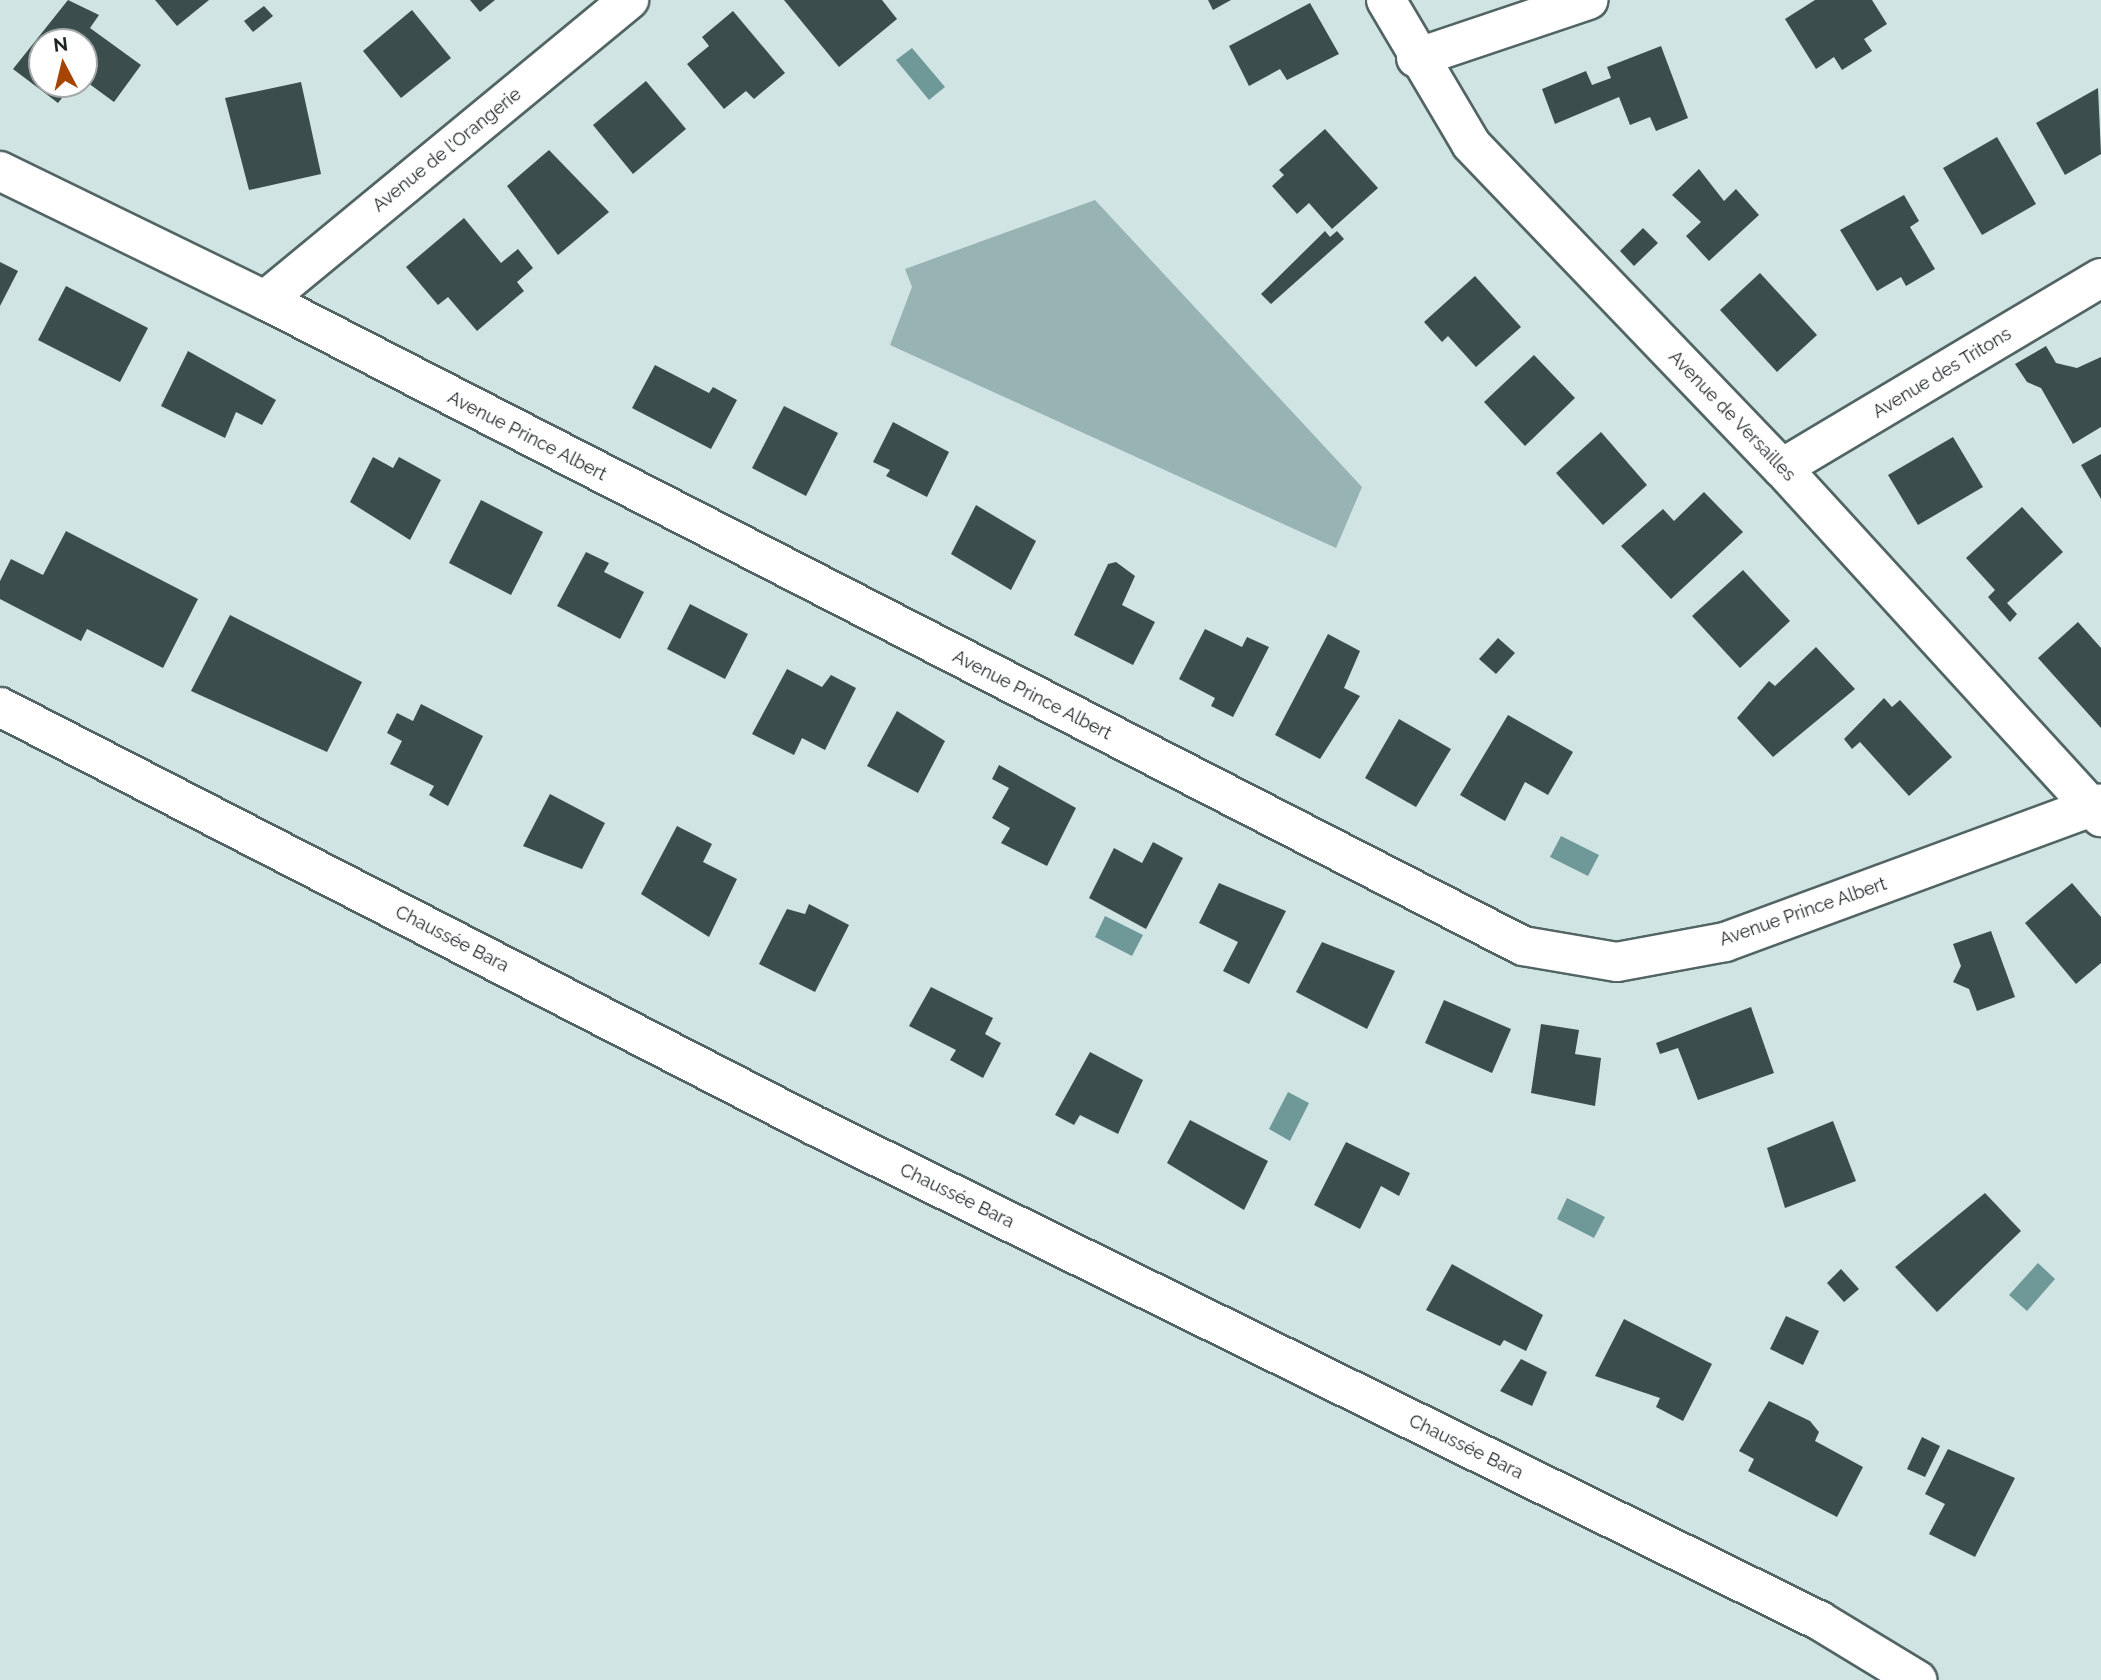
<!DOCTYPE html>
<html>
<head>
<meta charset="utf-8">
<style>
	body { margin:0 }
	#map { position:relative; width:2101px; height:1680px; overflow:hidden; background:#d0e4e4; font-family:Raleway,sans-serif }
	div>[style] { position:absolute }
	[style*='--x'] { left:calc(var(--x)*1px); top:calc(var(--y)*1px); width:calc(var(--w)*1px); rotate:calc(var(--a)*1deg) }
	.green>* { inset:0; background:#98b3b3 }
	.water>* { inset:0; background:#6f9999 }
	.building>* { inset:0; background:#3c4d4d }
	.roads { filter:drop-shadow(2px 0 #526464) drop-shadow(-2px 0 #526464) drop-shadow(0 2px #526464) drop-shadow(0 -2px #526464) }
	.street>* { height:38px; margin:-19px; padding:0 19px; transform-origin:19px; border-radius:19px; background:#fff }
	.secondary>* { height:38px; margin:-19px; padding:0 19px; transform-origin:19px; border-radius:19px; background:#fff }
	span { translate:-50% -50%; white-space:nowrap; text-align:center; line-height:1.15; -webkit-text-stroke:7px #fff; paint-order:stroke }
	.street-label { font-size:18px; color:#1e2525 }
	.north { position:absolute; left:28px; top:28px; width:70px; height:70px; box-sizing:border-box; background:#fff; border:2px solid #a5a8a8; border-radius:50%; rotate:353deg; font-size:19px; font-weight:700; line-height:28px; text-align:center; color:#1e2525 }
	.north::after { content:''; display:block; margin:auto; width:24px; height:32px; background:#a64401; clip-path:polygon(50% 0,100% 100%,50% 72%,0 100%) }
</style>
</head>
<body>
<div id="map">
	<div class="green">
		<i style="clip-path:polygon(1095px 200px,1362px 487px,1336px 548px,890px 345px,912px 287px,905px 269px)"></i>
	</div>
	<div class="water">
		<i style="clip-path:polygon(912px 48px,945px 87px,929px 100px,896px 60px)"></i>
		<i style="clip-path:polygon(1561px 836px,1599px 855px,1588px 876px,1550px 857px)"></i>
		<i style="clip-path:polygon(1105px 916px,1143px 935px,1132px 956px,1095px 937px)"></i>
		<i style="clip-path:polygon(1288px 1092px,1309px 1103px,1290px 1141px,1269px 1129px)"></i>
		<i style="clip-path:polygon(1567px 1198px,1605px 1217px,1594px 1238px,1557px 1219px)"></i>
		<i style="clip-path:polygon(2038px 1263px,2055px 1279px,2027px 1311px,2009px 1295px)"></i>
	</div>
	<div class="building">
		<i style="clip-path:polygon(68px 0,99px 15px,90px 28px,141px 65px,114px 102px,84px 80px,84px 42px,42px 42px,42px 84px,73px 84px,58px 103px,13px 69px)"></i>
		<i style="clip-path:polygon(155px 0,209px 0,177px 26px)"></i>
		<i style="clip-path:polygon(470px 0,495px 0,480px 12px)"></i>
		<i style="clip-path:polygon(784px 0,882px 0,897px 19px,839px 67px)"></i>
		<i style="clip-path:polygon(1208px 0,1231px 0,1213px 10px)"></i>
		<i style="clip-path:polygon(1815px 0,1872px 0,1887px 24px,1864px 39px,1872px 51px,1842px 70px,1834px 57px,1816px 69px,1785px 19px)"></i>
		<i style="clip-path:polygon(1310px 3px,1339px 54px,1287px 80px,1280px 69px,1249px 86px,1229px 46px)"></i>
		<i style="clip-path:polygon(264px 6px,273px 16px,253px 32px,244px 21px)"></i>
		<i style="clip-path:polygon(412px 10px,451px 58px,401px 98px,363px 51px)"></i>
		<i style="clip-path:polygon(733px 11px,785px 73px,754px 99px,746px 91px,724px 109px,687px 64px,709px 46px,702px 37px)"></i>
		<i style="clip-path:polygon(1661px 46px,1688px 118px,1656px 131px,1650px 117px,1630px 125px,1619px 97px,1555px 124px,1542px 89px,1586px 71px,1592px 85px,1611px 78px,1607px 67px)"></i>
		<i style="clip-path:polygon(646px 81px,686px 129px,633px 174px,593px 125px)"></i>
		<i style="clip-path:polygon(301px 82px,321px 174px,249px 190px,225px 98px)"></i>
		<i style="clip-path:polygon(2098px 88px,2101px 154px,2065px 175px,2036px 123px)"></i>
		<i style="clip-path:polygon(1325px 129px,1378px 188px,1332px 229px,1309px 203px,1297px 214px,1272px 186px,1284px 175px,1279px 170px)"></i>
		<i style="clip-path:polygon(1997px 137px,2036px 204px,1982px 235px,1943px 168px)"></i>
		<i style="clip-path:polygon(549px 150px,609px 212px,558px 255px,507px 186px)"></i>
		<i style="clip-path:polygon(1699px 169px,1724px 201px,1736px 189px,1759px 215px,1709px 261px,1686px 236px,1701px 222px,1672px 195px)"></i>
		<i style="clip-path:polygon(1904px 195px,1919px 221px,1910px 227px,1935px 269px,1906px 286px,1901px 277px,1877px 291px,1840px 230px)"></i>
		<i style="clip-path:polygon(464px 218px,501px 263px,518px 249px,533px 268px,517px 282px,524px 291px,477px 331px,448px 297px,438px 305px,406px 267px)"></i>
		<i style="clip-path:polygon(1643px 228px,1658px 243px,1634px 266px,1620px 251px)"></i>
		<i style="clip-path:polygon(1325px 231px,1330px 237px,1337px 231px,1344px 239px,1271px 304px,1261px 294px)"></i>
		<i style="clip-path:polygon(0 262px,18px 271px,0 306px)"></i>
		<i style="clip-path:polygon(1760px 273px,1817px 335px,1777px 372px,1720px 310px)"></i>
		<i style="clip-path:polygon(1475px 276px,1521px 327px,1476px 367px,1448px 336px,1442px 342px,1424px 322px)"></i>
		<i style="clip-path:polygon(66px 286px,148px 328px,120px 382px,38px 340px)"></i>
		<i style="clip-path:polygon(2046px 346px,2056px 363px,2077px 368px,2101px 357px,2101px 427px,2073px 444px,2041px 388px,2027px 382px,2015px 364px)"></i>
		<i style="clip-path:polygon(188px 351px,276px 400px,262px 425px,236px 412px,225px 438px,161px 406px)"></i>
		<i style="clip-path:polygon(1534px 355px,1575px 398px,1525px 446px,1484px 402px)"></i>
		<i style="clip-path:polygon(655px 365px,709px 393px,713px 387px,737px 400px,711px 449px,632px 408px)"></i>
		<i style="clip-path:polygon(784px 406px,838px 433px,806px 496px,752px 468px)"></i>
		<i style="clip-path:polygon(893px 422px,949px 452px,927px 497px,886px 476px,890px 470px,873px 462px)"></i>
		<i style="clip-path:polygon(1601px 432px,1647px 485px,1603px 525px,1556px 473px)"></i>
		<i style="clip-path:polygon(1953px 437px,1983px 487px,1918px 525px,1888px 475px)"></i>
		<i style="clip-path:polygon(2101px 454px,2101px 499px,2081px 465px)"></i>
		<i style="clip-path:polygon(373px 457px,393px 468px,399px 457px,441px 480px,410px 540px,350px 502px)"></i>
		<i style="clip-path:polygon(1704px 492px,1743px 532px,1671px 599px,1621px 546px,1663px 509px,1674px 521px)"></i>
		<i style="clip-path:polygon(481px 500px,543px 532px,511px 595px,449px 563px)"></i>
		<i style="clip-path:polygon(976px 505px,1036px 541px,1011px 590px,951px 554px)"></i>
		<i style="clip-path:polygon(2022px 507px,2063px 552px,2007px 603px,2017px 614px,2010px 622px,1988px 597px,1995px 590px,1966px 558px)"></i>
		<i style="clip-path:polygon(66px 531px,198px 599px,163px 668px,87px 629px,81px 641px,0 599px,0 581px,11px 559px,43px 575px)"></i>
		<i style="clip-path:polygon(586px 552px,609px 563px,604px 572px,644px 592px,620px 639px,557px 606px)"></i>
		<i style="clip-path:polygon(1116px 562px,1135px 576px,1122px 605px,1155px 622px,1133px 665px,1074px 635px,1108px 564px)"></i>
		<i style="clip-path:polygon(1743px 570px,1790px 621px,1740px 668px,1692px 616px)"></i>
		<i style="clip-path:polygon(690px 604px,748px 634px,725px 679px,667px 649px)"></i>
		<i style="clip-path:polygon(230px 615px,362px 682px,327px 752px,191px 691px)"></i>
		<i style="clip-path:polygon(2078px 622px,2101px 648px,2101px 728px,2038px 658px)"></i>
		<i style="clip-path:polygon(1205px 629px,1242px 647px,1247px 637px,1269px 647px,1233px 717px,1211px 706px,1215px 698px,1179px 679px)"></i>
		<i style="clip-path:polygon(1328px 634px,1360px 651px,1344px 688px,1360px 696px,1320px 759px,1275px 735px)"></i>
		<i style="clip-path:polygon(1498px 638px,1515px 653px,1496px 674px,1479px 659px)"></i>
		<i style="clip-path:polygon(1816px 647px,1855px 689px,1773px 757px,1737px 718px,1769px 681px,1775px 686px)"></i>
		<i style="clip-path:polygon(787px 669px,822px 687px,831px 675px,856px 688px,825px 750px,802px 738px,794px 755px,752px 734px)"></i>
		<i style="clip-path:polygon(1884px 698px,1892px 707px,1900px 700px,1952px 757px,1909px 796px,1860px 742px,1852px 749px,1844px 739px)"></i>
		<i style="clip-path:polygon(421px 704px,483px 736px,448px 806px,429px 795px,434px 786px,390px 764px,402px 741px,387px 733px,397px 713px,413px 721px)"></i>
		<i style="clip-path:polygon(897px 711px,945px 741px,918px 793px,867px 766px)"></i>
		<i style="clip-path:polygon(1508px 715px,1573px 752px,1548px 795px,1525px 782px,1505px 821px,1460px 795px)"></i>
		<i style="clip-path:polygon(1399px 719px,1451px 749px,1416px 807px,1365px 778px)"></i>
		<i style="clip-path:polygon(999px 765px,1076px 808px,1047px 866px,1001px 843px,1010px 828px,992px 818px,1009px 788px,992px 779px)"></i>
		<i style="clip-path:polygon(550px 794px,605px 823px,582px 869px,523px 846px)"></i>
		<i style="clip-path:polygon(677px 826px,712px 844px,703px 862px,737px 879px,709px 937px,641px 894px)"></i>
		<i style="clip-path:polygon(1153px 842px,1183px 858px,1146px 929px,1089px 898px,1114px 848px,1142px 863px)"></i>
		<i style="clip-path:polygon(1219px 883px,1286px 911px,1249px 984px,1223px 971px,1238px 942px,1199px 923px)"></i>
		<i style="clip-path:polygon(2072px 883px,2101px 917px,2101px 963px,2076px 984px,2025px 923px)"></i>
		<i style="clip-path:polygon(809px 904px,849px 925px,815px 992px,759px 964px,787px 909px,805px 914px)"></i>
		<i style="clip-path:polygon(1991px 931px,2015px 997px,1977px 1011px,1969px 989px,1953px 982px,1961px 966px,1953px 944px)"></i>
		<i style="clip-path:polygon(1322px 942px,1395px 971px,1367px 1029px,1296px 992px)"></i>
		<i style="clip-path:polygon(931px 987px,993px 1018px,985px 1034px,1001px 1043px,983px 1078px,950px 1060px,956px 1050px,909px 1026px)"></i>
		<i style="clip-path:polygon(1444px 1000px,1511px 1029px,1492px 1073px,1425px 1043px)"></i>
		<i style="clip-path:polygon(1751px 1007px,1774px 1073px,1698px 1100px,1678px 1048px,1660px 1054px,1656px 1043px)"></i>
		<i style="clip-path:polygon(1541px 1024px,1579px 1030px,1575px 1054px,1601px 1058px,1595px 1106px,1531px 1093px)"></i>
		<i style="clip-path:polygon(1090px 1052px,1143px 1080px,1118px 1134px,1080px 1115px,1074px 1125px,1055px 1115px)"></i>
		<i style="clip-path:polygon(1190px 1120px,1268px 1161px,1244px 1210px,1167px 1163px)"></i>
		<i style="clip-path:polygon(1833px 1121px,1856px 1181px,1785px 1208px,1767px 1148px)"></i>
		<i style="clip-path:polygon(1346px 1142px,1410px 1173px,1399px 1196px,1381px 1186px,1360px 1229px,1314px 1205px)"></i>
		<i style="clip-path:polygon(1985px 1193px,2021px 1231px,1937px 1312px,1895px 1267px)"></i>
		<i style="clip-path:polygon(1452px 1264px,1543px 1315px,1526px 1351px,1504px 1340px,1500px 1346px,1426px 1310px)"></i>
		<i style="clip-path:polygon(1841px 1269px,1859px 1289px,1844px 1302px,1827px 1283px)"></i>
		<i style="clip-path:polygon(1786px 1316px,1819px 1331px,1803px 1365px,1770px 1349px)"></i>
		<i style="clip-path:polygon(1624px 1319px,1712px 1364px,1683px 1421px,1656px 1407px,1660px 1398px,1595px 1376px)"></i>
		<i style="clip-path:polygon(1521px 1359px,1547px 1372px,1532px 1406px,1500px 1391px)"></i>
		<i style="clip-path:polygon(1769px 1401px,1810px 1421px,1819px 1432px,1815px 1441px,1863px 1467px,1837px 1517px,1748px 1471px,1754px 1459px,1739px 1451px)"></i>
		<i style="clip-path:polygon(1922px 1437px,1940px 1446px,1925px 1477px,1907px 1469px)"></i>
		<i style="clip-path:polygon(1948px 1449px,2015px 1478px,1975px 1557px,1929px 1534px,1945px 1504px,1925px 1494px)"></i>
	</div>
	<div class="roads">
		<div class="street">
			<i style="--x:1386;--y:0;--w:167;--a:59.4"></i>
			<i style="--x:1471;--y:144;--w:449;--a:46.2"></i>
			<i style="--x:1782;--y:468;--w:473;--a:47.6"></i>
			<i style="--x:1416;--y:58;--w:182;--a:-18.6"></i>
			<i style="--x:0;--y:171;--w:295;--a:26"></i>
			<i style="--x:265;--y:300;--w:1414;--a:27.18"></i>
			<i style="--x:1523;--y:946;--w:95;--a:9.7"></i>
			<i style="--x:1617;--y:962;--w:110;--a:-10.5"></i>
			<i style="--x:1725;--y:942;--w:401;--a:-20.2"></i>
			<i style="--x:265;--y:300;--w:472;--a:-39.5"></i>
			<i style="--x:1782;--y:468;--w:371;--a:-30.8"></i>
		</div>
		<div class="secondary">
			<i style="--x:0;--y:707;--w:916;--a:27.21"></i>
			<i style="--x:815;--y:1126;--w:1120;--a:26.22"></i>
			<i style="--x:1820;--y:1621;--w:114;--a:31.3"></i>
		</div>
	</div>
	<div class="street-label">
		<span style="left:447px;top:150px;rotate:-39deg">Avenue de l'Orangerie</span>
		<span style="left:1942px;top:373px;rotate:-31deg">Avenue des Tritons</span>
		<span style="left:1732px;top:416px;rotate:46deg">Avenue de Versailles</span>
		<span style="left:527px;top:436px;rotate:27deg">Avenue Prince Albert</span>
		<span style="left:1032px;top:695px;rotate:27deg">Avenue Prince Albert</span>
		<span style="left:1803px;top:912px;rotate:-19deg">Avenue Prince Albert</span>
		<span style="left:452px;top:939px;rotate:27deg">Chaussée Bara</span>
		<span style="left:957px;top:1196px;rotate:26deg">Chaussée Bara</span>
		<span style="left:1466px;top:1447px;rotate:26deg">Chaussée Bara</span>
	</div>
	<div class="north">N</div>
</div>
</body>
</html>
